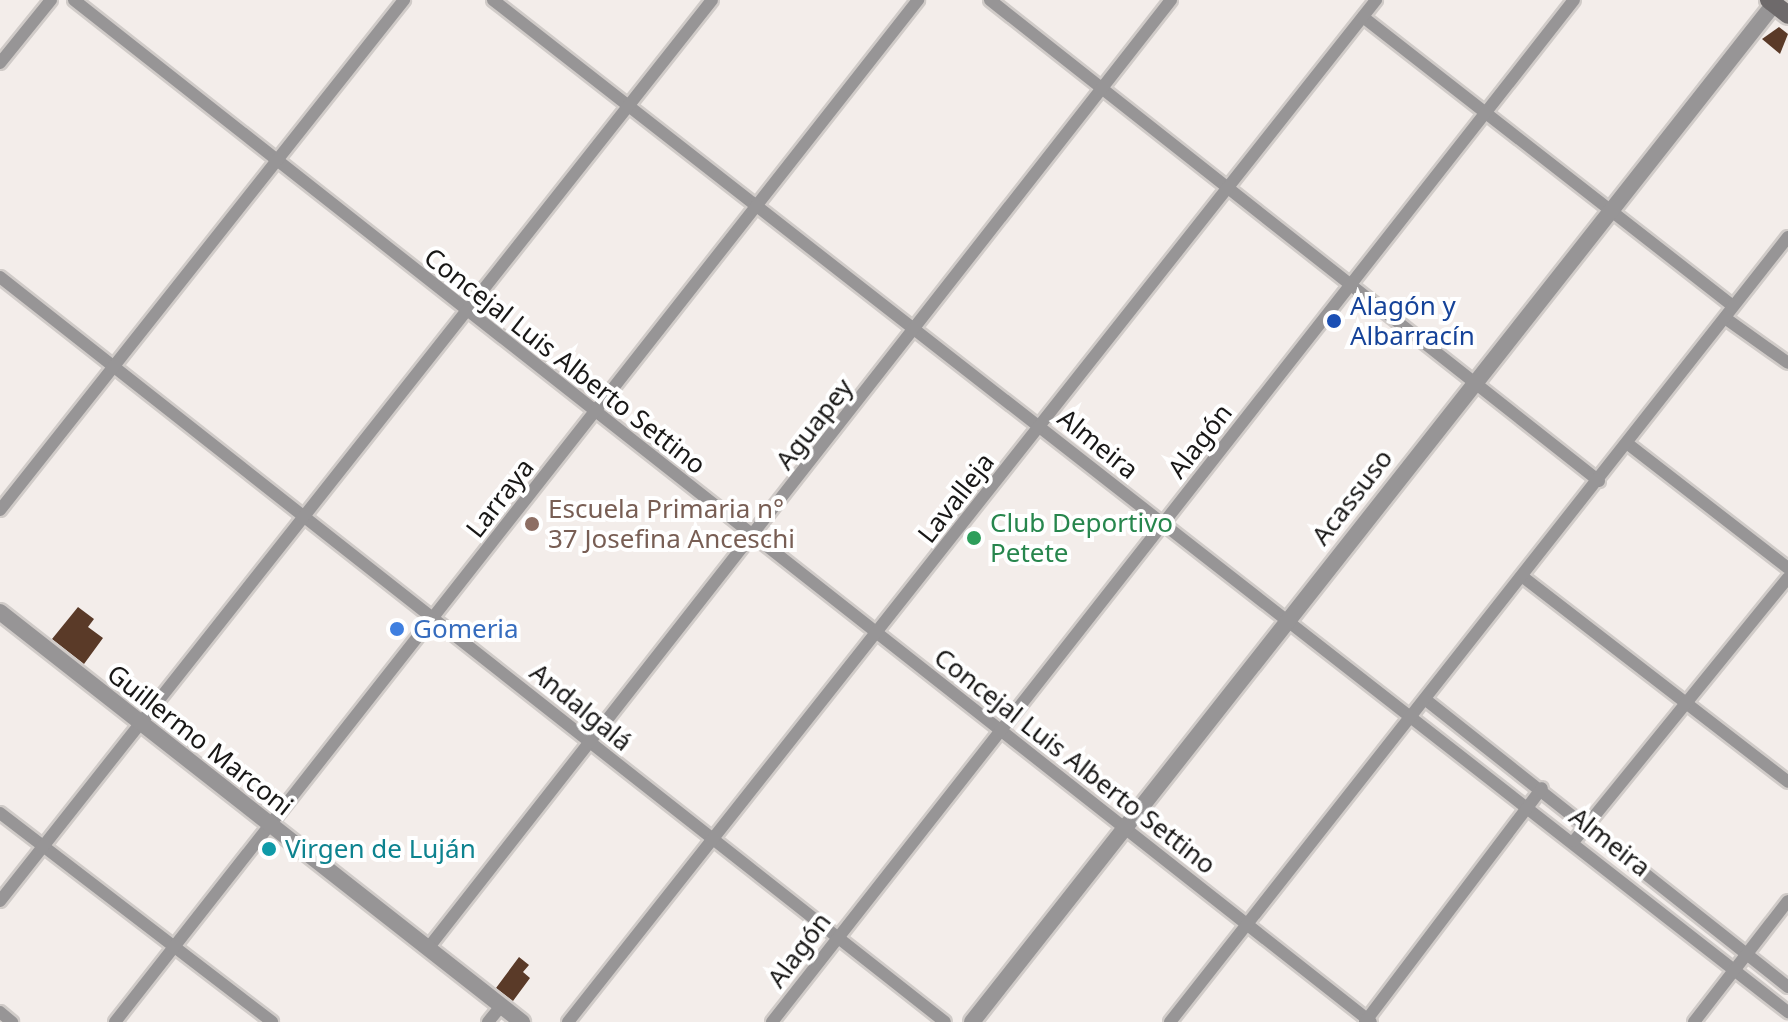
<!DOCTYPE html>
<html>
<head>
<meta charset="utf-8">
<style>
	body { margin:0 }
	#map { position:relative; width:1788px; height:1022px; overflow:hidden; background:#f3edea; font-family:"Noto Sans",sans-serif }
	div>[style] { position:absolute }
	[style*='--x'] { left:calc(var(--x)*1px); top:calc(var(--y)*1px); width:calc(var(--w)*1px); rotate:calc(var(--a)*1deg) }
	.building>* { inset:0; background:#5a3a28 }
	.roads { filter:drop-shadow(2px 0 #d0cbc8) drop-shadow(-2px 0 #d0cbc8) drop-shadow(0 2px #d0cbc8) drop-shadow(0 -2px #d0cbc8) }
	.minor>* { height:12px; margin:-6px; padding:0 6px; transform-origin:6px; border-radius:6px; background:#979596 }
	.tertiary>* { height:16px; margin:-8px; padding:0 8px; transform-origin:8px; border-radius:8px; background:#979596 }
	.secondary>* { height:18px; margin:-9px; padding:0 9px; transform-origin:9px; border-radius:9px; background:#6e6a6b }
	.dots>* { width:22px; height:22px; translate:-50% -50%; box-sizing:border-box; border:4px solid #fff; border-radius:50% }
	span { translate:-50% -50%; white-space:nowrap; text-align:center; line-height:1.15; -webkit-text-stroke:8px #fff; paint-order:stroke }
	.transit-label { font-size:26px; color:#164399 }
	.left { translate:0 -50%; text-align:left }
	.street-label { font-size:26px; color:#181716 }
	.education-label { font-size:26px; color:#785e54 }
	.leisure-label { font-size:26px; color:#27864d }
	.shop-label { font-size:26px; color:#366cbe }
	.culture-label { font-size:26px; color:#0d838f }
</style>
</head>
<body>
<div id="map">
	<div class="building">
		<i style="clip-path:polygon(1779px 27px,1788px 34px,1780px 54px,1762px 39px)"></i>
		<i style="clip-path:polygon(78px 607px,94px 619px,88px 627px,103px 638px,84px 664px,52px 639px)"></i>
		<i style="clip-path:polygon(519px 957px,529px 965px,523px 972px,530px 978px,513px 1001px,496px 988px)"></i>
	</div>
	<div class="roads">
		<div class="minor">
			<i style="--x:74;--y:0;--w:1651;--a:38.24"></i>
			<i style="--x:493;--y:0;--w:1644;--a:38.01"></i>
			<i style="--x:990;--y:0;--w:776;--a:38.3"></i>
			<i style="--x:1363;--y:17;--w:469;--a:38"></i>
			<i style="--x:0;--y:63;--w:81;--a:-51"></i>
			<i style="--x:0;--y:277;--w:1203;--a:38.25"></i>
			<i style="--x:1725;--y:318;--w:77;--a:35.5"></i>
			<i style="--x:1628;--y:444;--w:202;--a:37.8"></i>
			<i style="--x:0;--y:510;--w:651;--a:-51.62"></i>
			<i style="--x:1523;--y:577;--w:335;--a:37.7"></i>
			<i style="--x:1426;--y:700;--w:462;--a:38.4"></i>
			<i style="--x:0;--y:813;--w:343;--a:37.5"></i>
			<i style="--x:1574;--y:841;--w:339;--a:-50.9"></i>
			<i style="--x:0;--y:901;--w:1148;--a:-51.68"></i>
			<i style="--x:429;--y:947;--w:1203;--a:-51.92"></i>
			<i style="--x:0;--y:1012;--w:16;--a:40"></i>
			<i style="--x:115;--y:1022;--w:1300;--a:-51.84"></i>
			<i style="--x:488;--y:1022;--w:21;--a:-51"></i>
			<i style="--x:568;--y:1022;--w:1303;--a:-51.67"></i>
			<i style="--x:772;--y:1022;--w:1299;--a:-51.88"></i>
			<i style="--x:1170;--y:1022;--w:999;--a:-51.79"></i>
			<i style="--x:1365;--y:1022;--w:293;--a:-52.9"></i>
			<i style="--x:1694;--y:1022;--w:153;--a:-52.2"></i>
		</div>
		<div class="tertiary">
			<i style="--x:0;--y:612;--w:664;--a:38.15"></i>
			<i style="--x:972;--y:1022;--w:1296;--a:-51.77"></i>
		</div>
		<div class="secondary">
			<i style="--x:1769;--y:0;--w:24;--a:38"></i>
		</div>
	</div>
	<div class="dots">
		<i style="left:1334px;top:321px;background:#1a4fb4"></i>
		<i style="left:532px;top:524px;background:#8d6e63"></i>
		<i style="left:974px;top:538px;background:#2e9e5b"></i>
		<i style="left:397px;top:629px;background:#3f7fe0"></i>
		<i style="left:269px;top:849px;background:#0f9aa8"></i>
	</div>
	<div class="transit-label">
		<span class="left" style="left:1350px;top:321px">Alagón y<br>Albarracín</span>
	</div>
	<div class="street-label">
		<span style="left:565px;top:361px;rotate:38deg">Concejal Luis Alberto Settino</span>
		<span style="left:814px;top:424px;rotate:-52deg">Aguapey</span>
		<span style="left:1200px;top:441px;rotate:-52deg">Alagón</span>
		<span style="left:1098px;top:444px;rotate:39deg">Almeira</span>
		<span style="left:1352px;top:497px;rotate:-52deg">Acassuso</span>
		<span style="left:500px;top:498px;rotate:-52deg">Larraya</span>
		<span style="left:956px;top:498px;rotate:-52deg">Lavalleja</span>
		<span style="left:581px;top:707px;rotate:39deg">Andalgalá</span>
		<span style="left:200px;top:740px;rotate:38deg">Guillermo Marconi</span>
		<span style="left:1075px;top:761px;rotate:38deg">Concejal Luis Alberto Settino</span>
		<span style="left:1610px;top:842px;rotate:38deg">Almeira</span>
		<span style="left:799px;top:950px;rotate:-53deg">Alagón</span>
	</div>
	<div class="education-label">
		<span class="left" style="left:548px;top:524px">Escuela Primaria n°<br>37 Josefina Anceschi</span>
	</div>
	<div class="leisure-label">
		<span class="left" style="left:990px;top:538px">Club Deportivo<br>Petete</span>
	</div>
	<div class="shop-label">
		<span class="left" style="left:413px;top:629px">Gomeria</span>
	</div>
	<div class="culture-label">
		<span class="left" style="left:285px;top:849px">Virgen de Luján</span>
	</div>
</div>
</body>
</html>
